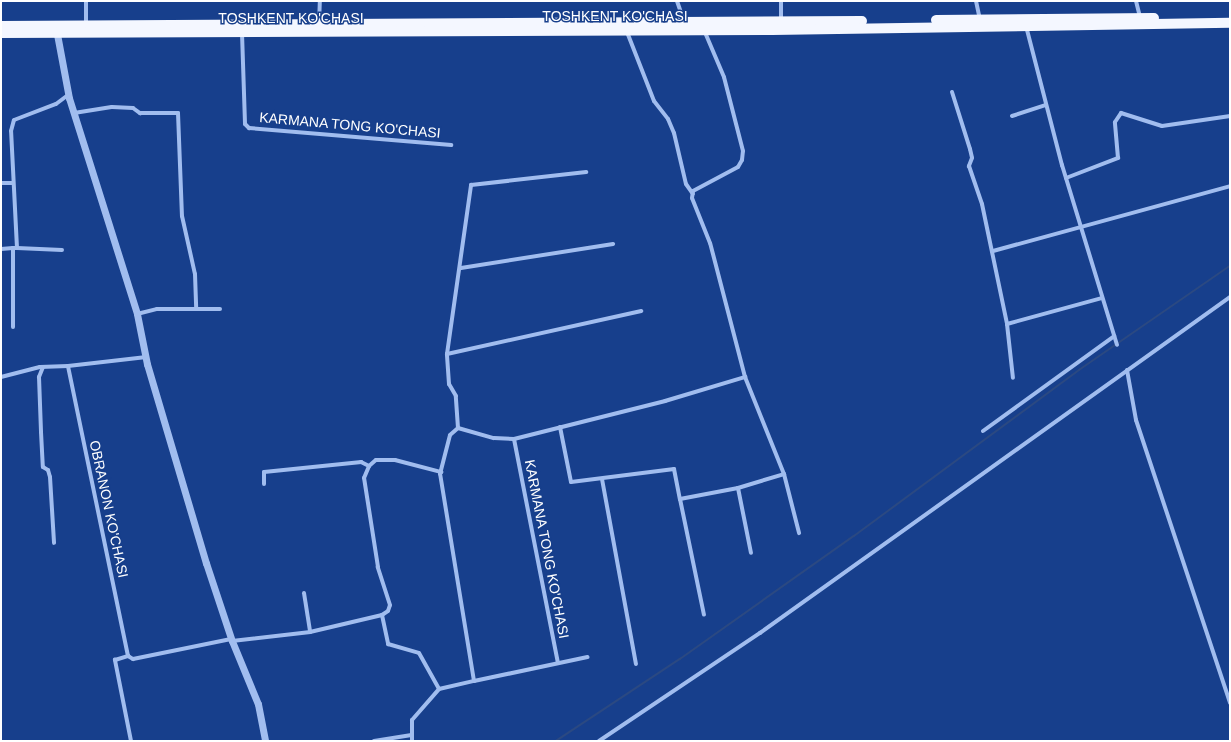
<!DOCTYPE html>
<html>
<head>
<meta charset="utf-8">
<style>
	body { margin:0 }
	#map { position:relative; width:1231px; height:742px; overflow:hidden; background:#173f8c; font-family:Helvetica,sans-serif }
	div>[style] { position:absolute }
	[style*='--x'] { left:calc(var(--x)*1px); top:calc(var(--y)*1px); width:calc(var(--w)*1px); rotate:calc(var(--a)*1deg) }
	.stream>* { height:1.5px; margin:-0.75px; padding:0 0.75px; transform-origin:0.75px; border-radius:0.75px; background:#2b4982 }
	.minor>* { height:4px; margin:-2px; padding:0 2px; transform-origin:2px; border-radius:2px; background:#a1bdef }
	.tertiary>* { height:7px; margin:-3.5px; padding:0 3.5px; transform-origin:3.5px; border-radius:3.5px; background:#a1bdef }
	.trunk>* { height:10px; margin:-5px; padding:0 5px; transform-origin:5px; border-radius:5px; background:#f4f7ff }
	span { translate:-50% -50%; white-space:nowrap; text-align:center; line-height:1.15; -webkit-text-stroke:3px #173f8c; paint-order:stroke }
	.street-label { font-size:14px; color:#fff }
	.frame { position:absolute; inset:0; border:2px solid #fff; pointer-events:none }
</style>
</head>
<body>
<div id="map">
	<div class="stream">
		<i style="--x:556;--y:741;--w:149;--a:-33.5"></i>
		<i style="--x:680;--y:659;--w:213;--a:-35.3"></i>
		<i style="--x:854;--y:536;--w:280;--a:-36.4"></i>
		<i style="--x:1079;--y:370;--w:183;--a:-34.6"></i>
	</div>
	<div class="minor">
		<i style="--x:677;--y:1;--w:21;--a:71"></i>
		<i style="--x:976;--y:1;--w:19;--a:78"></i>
		<i style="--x:1136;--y:1;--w:16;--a:76"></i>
		<i style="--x:781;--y:21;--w:20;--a:-90"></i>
		<i style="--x:86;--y:25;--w:24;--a:-90"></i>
		<i style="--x:319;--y:25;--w:24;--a:-88"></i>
		<i style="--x:1026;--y:26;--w:144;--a:75.5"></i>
		<i style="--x:1062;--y:165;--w:188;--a:73"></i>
		<i style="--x:627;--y:32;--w:74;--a:68.6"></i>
		<i style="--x:654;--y:101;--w:23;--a:52"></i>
		<i style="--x:668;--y:119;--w:15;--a:67"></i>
		<i style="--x:674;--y:133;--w:52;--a:76.8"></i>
		<i style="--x:686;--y:184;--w:12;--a:55"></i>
		<i style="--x:242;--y:33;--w:91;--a:88.1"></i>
		<i style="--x:245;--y:124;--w:6;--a:45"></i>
		<i style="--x:249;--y:128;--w:203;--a:4.8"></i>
		<i style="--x:952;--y:92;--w:60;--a:72.5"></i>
		<i style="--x:970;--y:149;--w:9;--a:77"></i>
		<i style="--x:972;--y:158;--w:9;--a:111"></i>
		<i style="--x:969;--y:166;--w:40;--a:71.1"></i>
		<i style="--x:982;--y:204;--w:123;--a:78.2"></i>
		<i style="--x:1007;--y:324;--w:98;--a:-15.3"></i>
		<i style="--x:74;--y:113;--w:38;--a:-9"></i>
		<i style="--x:112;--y:107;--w:21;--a:3"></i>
		<i style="--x:133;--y:108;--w:9;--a:36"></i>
		<i style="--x:140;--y:113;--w:38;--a:0"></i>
		<i style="--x:178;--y:113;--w:103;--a:87.8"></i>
		<i style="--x:182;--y:216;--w:59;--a:77.4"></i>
		<i style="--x:195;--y:274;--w:35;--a:88"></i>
		<i style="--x:1012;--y:116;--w:35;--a:-18"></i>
		<i style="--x:1066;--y:178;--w:56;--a:-21"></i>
		<i style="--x:1118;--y:158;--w:36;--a:-95"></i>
		<i style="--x:1115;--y:122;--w:11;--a:-56"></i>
		<i style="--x:1121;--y:113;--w:43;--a:17.6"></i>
		<i style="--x:1162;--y:126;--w:69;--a:-8.4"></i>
		<i style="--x:1;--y:183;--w:12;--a:0"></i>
		<i style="--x:1;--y:249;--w:12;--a:-5"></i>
		<i style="--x:62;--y:250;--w:45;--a:-177.5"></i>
		<i style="--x:17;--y:248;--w:117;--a:-92.9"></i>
		<i style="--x:11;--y:131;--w:11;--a:-75"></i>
		<i style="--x:14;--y:120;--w:45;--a:-20.9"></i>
		<i style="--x:56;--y:104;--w:15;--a:-37"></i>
		<i style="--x:993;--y:251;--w:246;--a:-15.3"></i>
		<i style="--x:461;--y:268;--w:154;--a:-9"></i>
		<i style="--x:137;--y:314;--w:21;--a:-14"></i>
		<i style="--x:157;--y:309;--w:63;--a:0"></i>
		<i style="--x:1007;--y:324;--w:54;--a:83.7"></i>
		<i style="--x:13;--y:327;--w:79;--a:-90"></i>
		<i style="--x:13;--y:248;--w:4;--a:0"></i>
		<i style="--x:447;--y:354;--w:171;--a:-81.9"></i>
		<i style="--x:471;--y:185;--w:116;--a:-6.4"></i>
		<i style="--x:43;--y:367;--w:11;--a:112"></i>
		<i style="--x:39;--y:377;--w:55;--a:87.9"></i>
		<i style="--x:41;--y:432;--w:35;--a:87"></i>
		<i style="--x:43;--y:467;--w:6;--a:31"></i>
		<i style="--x:48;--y:470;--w:7;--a:74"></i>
		<i style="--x:50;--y:477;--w:66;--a:86.5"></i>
		<i style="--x:1127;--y:370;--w:51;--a:79.8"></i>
		<i style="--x:1136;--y:420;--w:298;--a:71.6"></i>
		<i style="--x:1;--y:377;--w:40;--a:-14.4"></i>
		<i style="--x:40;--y:367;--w:28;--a:-2"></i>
		<i style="--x:745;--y:377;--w:105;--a:68.1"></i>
		<i style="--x:784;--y:474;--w:61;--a:75.7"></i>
		<i style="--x:560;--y:427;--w:56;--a:78.7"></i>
		<i style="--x:571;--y:482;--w:104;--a:-7.2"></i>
		<i style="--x:674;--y:469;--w:31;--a:79"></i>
		<i style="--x:680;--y:499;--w:59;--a:-10.7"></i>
		<i style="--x:738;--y:488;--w:48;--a:-16.9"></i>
		<i style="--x:458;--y:428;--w:37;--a:16"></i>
		<i style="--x:494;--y:438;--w:20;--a:3"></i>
		<i style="--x:514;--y:439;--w:156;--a:-14.1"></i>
		<i style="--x:665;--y:401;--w:84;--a:-16.7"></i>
		<i style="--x:745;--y:377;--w:138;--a:-104.6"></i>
		<i style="--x:710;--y:243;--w:48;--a:-111.8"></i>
		<i style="--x:692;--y:198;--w:7;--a:-82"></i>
		<i style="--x:693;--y:191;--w:51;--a:-28.1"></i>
		<i style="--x:738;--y:167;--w:8;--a:-60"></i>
		<i style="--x:742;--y:160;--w:9;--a:-84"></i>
		<i style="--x:743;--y:151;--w:76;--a:-104.4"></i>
		<i style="--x:724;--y:77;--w:51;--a:-113.1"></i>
		<i style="--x:458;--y:428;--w:32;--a:-94"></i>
		<i style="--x:456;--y:396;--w:14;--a:-120"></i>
		<i style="--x:449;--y:384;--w:30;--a:-94"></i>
		<i style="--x:447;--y:354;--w:199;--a:-12.5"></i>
		<i style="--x:983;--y:431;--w:162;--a:-35.9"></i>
		<i style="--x:514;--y:439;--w:228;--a:78.9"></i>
		<i style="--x:602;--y:479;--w:188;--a:79.6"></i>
		<i style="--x:264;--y:484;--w:12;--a:-90"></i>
		<i style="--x:264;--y:472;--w:98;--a:-5.9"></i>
		<i style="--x:361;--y:462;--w:9;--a:27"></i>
		<i style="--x:738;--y:488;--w:66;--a:78.7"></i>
		<i style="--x:680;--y:499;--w:118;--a:78.3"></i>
		<i style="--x:304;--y:593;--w:39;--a:81"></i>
		<i style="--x:382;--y:615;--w:7;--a:-34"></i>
		<i style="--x:388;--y:611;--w:6;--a:-72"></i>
		<i style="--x:390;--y:605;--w:40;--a:-108"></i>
		<i style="--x:378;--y:567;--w:90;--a:-98.9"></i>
		<i style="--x:364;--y:478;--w:13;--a:-67"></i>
		<i style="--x:369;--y:466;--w:9;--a:-41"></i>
		<i style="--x:376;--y:460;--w:19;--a:0"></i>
		<i style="--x:395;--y:460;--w:48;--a:14.6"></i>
		<i style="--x:232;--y:641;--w:79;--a:-6.6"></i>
		<i style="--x:310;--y:632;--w:74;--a:-13.3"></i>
		<i style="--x:382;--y:615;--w:30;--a:78"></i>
		<i style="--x:388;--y:644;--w:32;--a:16"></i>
		<i style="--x:419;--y:653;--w:41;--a:60.9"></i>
		<i style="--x:439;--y:689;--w:36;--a:-13"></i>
		<i style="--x:474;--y:681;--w:210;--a:-99.3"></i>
		<i style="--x:440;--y:474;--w:40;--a:-75.6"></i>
		<i style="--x:450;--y:435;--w:11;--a:-41"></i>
		<i style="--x:128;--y:656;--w:6;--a:31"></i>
		<i style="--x:133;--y:659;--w:100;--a:-11.5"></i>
		<i style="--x:474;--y:681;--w:116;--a:-11.9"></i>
		<i style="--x:412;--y:735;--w:6;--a:90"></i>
		<i style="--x:131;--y:741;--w:83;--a:-101.2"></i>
		<i style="--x:115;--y:660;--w:14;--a:-17"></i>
		<i style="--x:128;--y:656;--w:296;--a:-101.7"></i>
		<i style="--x:68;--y:366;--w:79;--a:-6.6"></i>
		<i style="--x:374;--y:741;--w:38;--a:-9"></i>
		<i style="--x:412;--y:735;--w:15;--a:-90"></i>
		<i style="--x:412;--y:720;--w:41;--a:-48.9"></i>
		<i style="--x:599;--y:741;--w:194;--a:-33.9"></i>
		<i style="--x:760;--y:633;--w:578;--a:-35.56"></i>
	</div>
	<div class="tertiary">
		<i style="--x:57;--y:34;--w:65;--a:79.4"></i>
		<i style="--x:69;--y:98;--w:226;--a:72.5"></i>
		<i style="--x:137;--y:314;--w:51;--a:78.7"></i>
		<i style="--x:147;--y:364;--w:208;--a:73.5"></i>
		<i style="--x:206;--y:563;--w:82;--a:71.6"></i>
		<i style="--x:232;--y:641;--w:68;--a:67.6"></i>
		<i style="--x:258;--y:704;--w:38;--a:79"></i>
	</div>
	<div class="trunk">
		<i style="--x:936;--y:20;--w:218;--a:-0.5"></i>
		<i style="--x:1;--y:26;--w:861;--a:-0.33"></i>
		<i style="--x:1;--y:33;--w:771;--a:-0.22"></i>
		<i style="--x:772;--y:30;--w:458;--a:-0.9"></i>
	</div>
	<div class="street-label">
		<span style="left:615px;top:16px">TOSHKENT KO'CHASI</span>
		<span style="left:291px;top:18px">TOSHKENT KO'CHASI</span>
		<span style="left:350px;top:125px;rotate:5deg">KARMANA TONG KO'CHASI</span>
		<span style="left:109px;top:509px;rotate:78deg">OBRANON KO'CHASI</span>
		<span style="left:547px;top:549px;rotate:79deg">KARMANA TONG KO'CHASI</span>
	</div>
	<div class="frame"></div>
</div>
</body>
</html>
